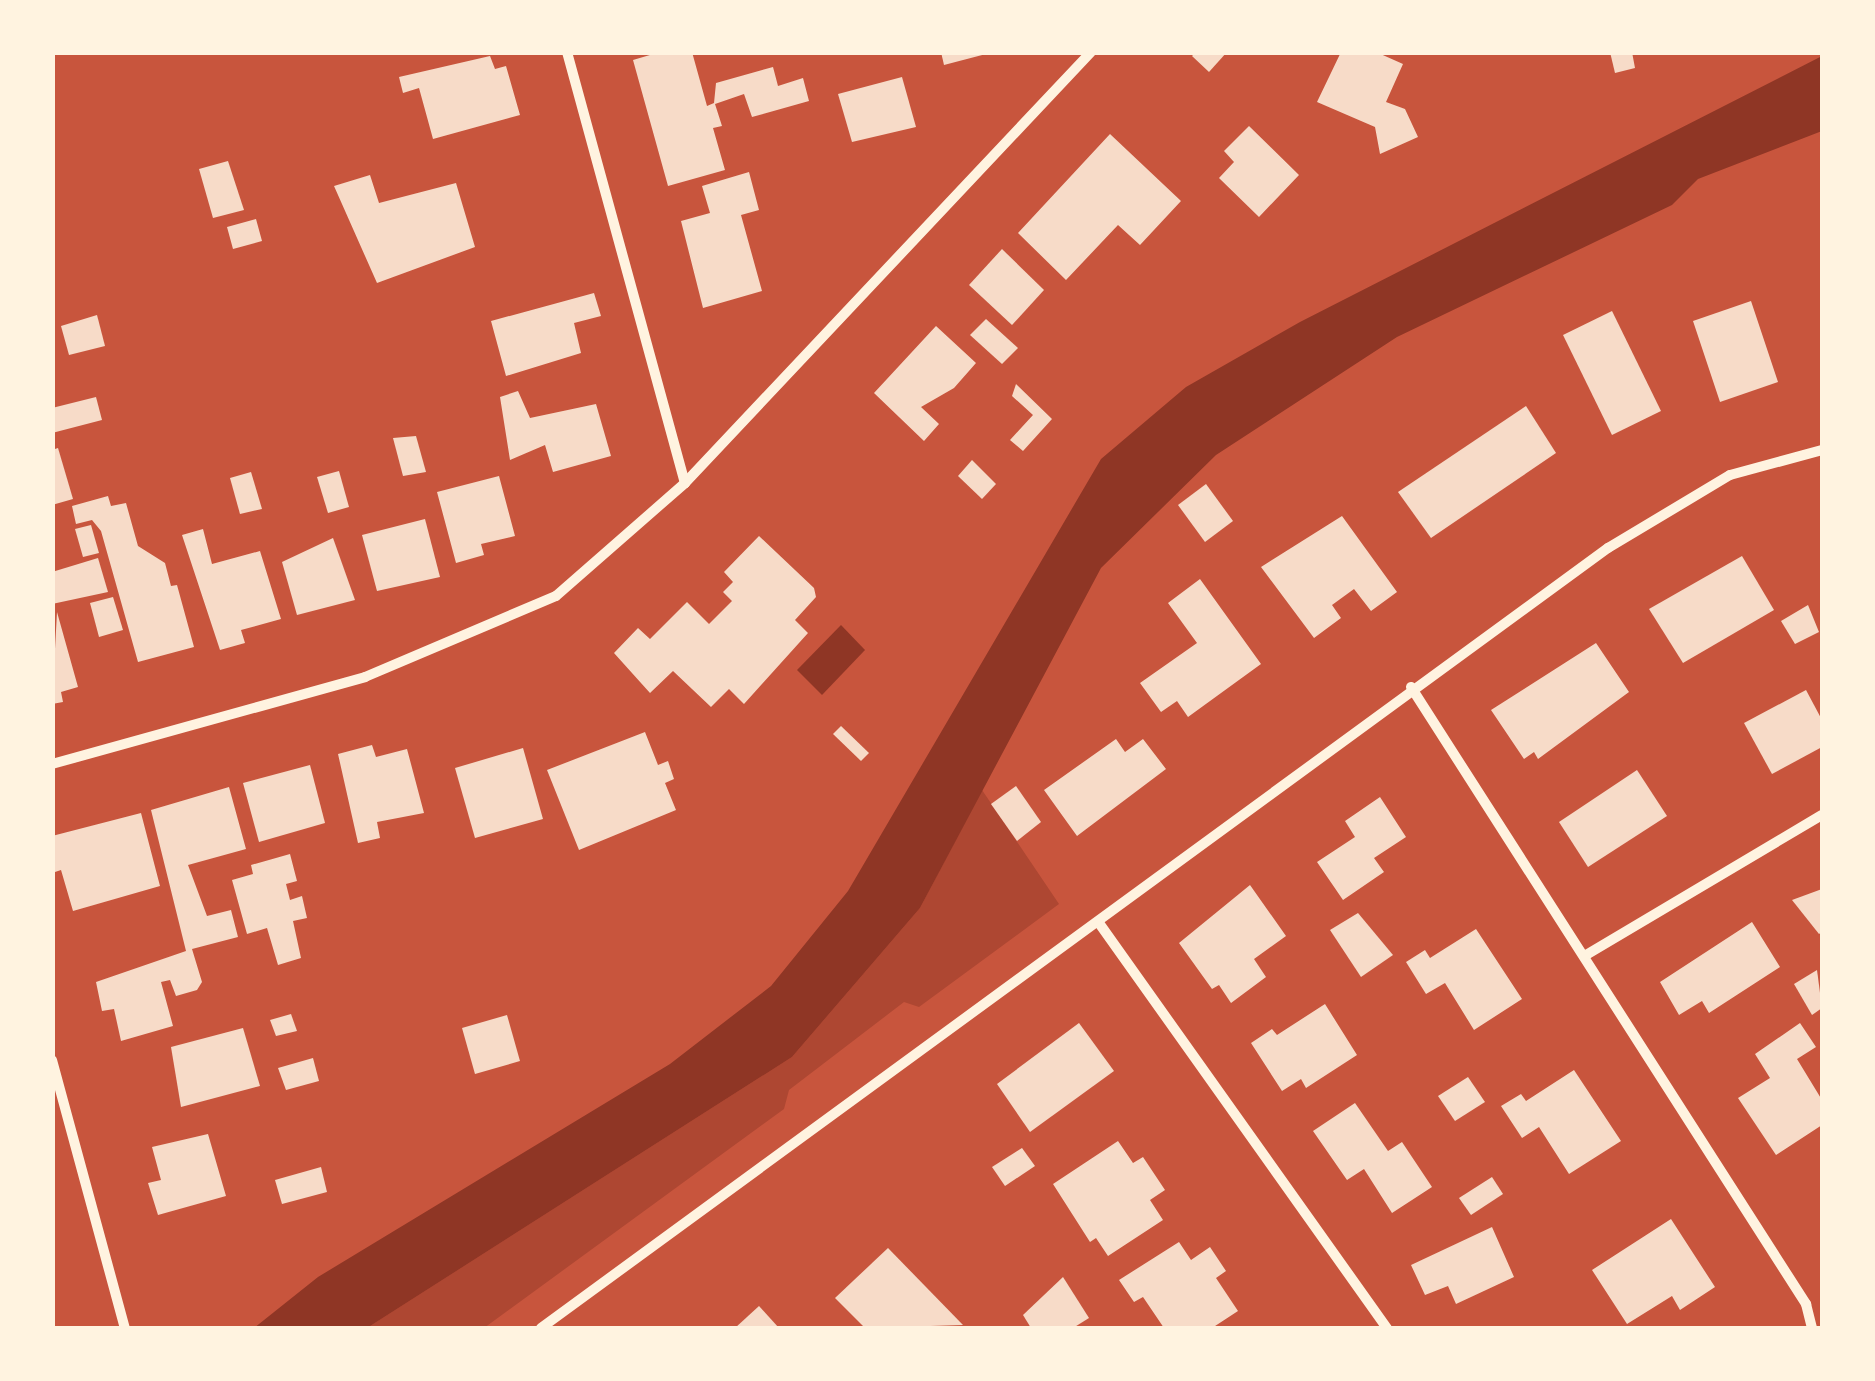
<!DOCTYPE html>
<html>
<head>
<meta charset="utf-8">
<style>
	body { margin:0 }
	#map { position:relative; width:1875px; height:1381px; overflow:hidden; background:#c8553d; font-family:"Noto Sans",sans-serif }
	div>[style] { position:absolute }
	.green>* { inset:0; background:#ae4732 }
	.water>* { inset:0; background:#8f3625 }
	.building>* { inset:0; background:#f7dbc8 }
	.minor>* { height:10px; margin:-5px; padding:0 5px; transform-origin:5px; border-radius:5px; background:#fff3e0 }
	span { translate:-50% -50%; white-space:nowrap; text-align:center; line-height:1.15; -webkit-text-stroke:8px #fff3e0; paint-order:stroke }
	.frame { position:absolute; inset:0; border:55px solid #fff3e0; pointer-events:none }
</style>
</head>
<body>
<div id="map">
	<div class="green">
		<i style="clip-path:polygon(982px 790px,1059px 904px,919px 1007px,904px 1002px,789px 1090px,784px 1109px,484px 1328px,367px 1328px,792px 1057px,920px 908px)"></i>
	</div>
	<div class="water">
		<i style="clip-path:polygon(1822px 56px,1822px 131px,1698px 179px,1672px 205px,1397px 337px,1216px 455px,1101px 568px,920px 908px,792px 1057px,367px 1328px,254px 1328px,318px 1277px,670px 1064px,771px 986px,848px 891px,1101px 459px,1186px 387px,1300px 322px)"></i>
		<i style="clip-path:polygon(841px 625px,865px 650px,822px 695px,797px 670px)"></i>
	</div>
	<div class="building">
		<i style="clip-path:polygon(660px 52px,692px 52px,707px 106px,714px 103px,716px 83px,773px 67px,778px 86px,803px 78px,809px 101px,752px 117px,744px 94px,715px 104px,722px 126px,713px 128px,725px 170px,668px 186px,633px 60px)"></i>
		<i style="clip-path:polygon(941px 52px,986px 52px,986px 54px,944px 65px)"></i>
		<i style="clip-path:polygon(1196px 52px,1227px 52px,1209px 72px,1192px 56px)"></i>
		<i style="clip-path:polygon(1341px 52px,1376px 52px,1403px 64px,1386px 102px,1405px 109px,1418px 137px,1380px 154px,1375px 127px,1317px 102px)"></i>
		<i style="clip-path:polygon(1610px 52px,1632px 52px,1635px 68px,1615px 73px)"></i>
		<i style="clip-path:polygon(490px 56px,495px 69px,506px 66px,520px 115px,433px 139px,419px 88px,403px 93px,399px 77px)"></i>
		<i style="clip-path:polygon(902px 77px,916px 127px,852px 142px,838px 94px)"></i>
		<i style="clip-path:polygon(1249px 126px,1299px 175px,1259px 217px,1219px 178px,1234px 162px,1224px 151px)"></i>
		<i style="clip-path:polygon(1110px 134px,1181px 201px,1140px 245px,1118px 225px,1066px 280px,1018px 233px)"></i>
		<i style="clip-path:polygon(228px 161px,244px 210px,213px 218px,199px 169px)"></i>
		<i style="clip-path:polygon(749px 172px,759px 210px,741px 215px,762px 291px,703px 308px,681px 221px,710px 213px,702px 186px)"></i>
		<i style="clip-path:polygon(370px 175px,379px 203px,456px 183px,475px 247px,377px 283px,334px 186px)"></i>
		<i style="clip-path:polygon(256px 219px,262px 241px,233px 249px,227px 227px)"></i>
		<i style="clip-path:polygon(1002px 249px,1044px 290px,1012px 325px,969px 285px)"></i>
		<i style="clip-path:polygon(594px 293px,601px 316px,574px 323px,581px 353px,506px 376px,491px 321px)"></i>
		<i style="clip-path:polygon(1751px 301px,1778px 382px,1720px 402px,1693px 321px)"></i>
		<i style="clip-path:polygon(1612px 311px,1661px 411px,1612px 435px,1563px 335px)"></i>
		<i style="clip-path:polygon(97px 315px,105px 346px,69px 355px,61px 326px)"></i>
		<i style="clip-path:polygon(986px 319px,1018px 348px,1002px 364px,970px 335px)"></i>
		<i style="clip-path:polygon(936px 326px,976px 363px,954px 388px,921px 407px,939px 424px,924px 441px,874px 393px)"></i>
		<i style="clip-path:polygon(1016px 384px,1052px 419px,1023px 451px,1010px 440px,1033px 415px,1012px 396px)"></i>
		<i style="clip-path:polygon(518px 391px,530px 418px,596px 404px,611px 456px,553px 472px,545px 445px,510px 460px,500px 397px)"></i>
		<i style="clip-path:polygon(96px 397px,102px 420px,52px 433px,52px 408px)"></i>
		<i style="clip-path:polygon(1526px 406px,1556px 453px,1431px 538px,1398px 492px)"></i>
		<i style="clip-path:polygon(416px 436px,426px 472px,403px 476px,393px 438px)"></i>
		<i style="clip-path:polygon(58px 448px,73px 499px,52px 505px,52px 450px)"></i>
		<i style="clip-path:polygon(972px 460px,996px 484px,982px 499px,958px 476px)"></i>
		<i style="clip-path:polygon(339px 471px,349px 507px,328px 513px,317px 477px)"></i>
		<i style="clip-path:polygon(251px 472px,262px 509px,240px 514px,230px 478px)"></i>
		<i style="clip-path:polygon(499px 476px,515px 536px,481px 544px,484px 555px,456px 563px,437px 492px)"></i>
		<i style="clip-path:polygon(1206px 484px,1233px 521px,1205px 542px,1178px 505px)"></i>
		<i style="clip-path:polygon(108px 496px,111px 506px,126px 503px,138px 546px,165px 563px,171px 586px,177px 585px,194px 647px,138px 662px,101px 531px,92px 520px,76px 524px,72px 506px)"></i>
		<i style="clip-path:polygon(1342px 516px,1397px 592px,1371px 611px,1354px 589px,1332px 605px,1341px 618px,1314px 638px,1261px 567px)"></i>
		<i style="clip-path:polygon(425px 519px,440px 577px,377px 591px,362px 535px)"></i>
		<i style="clip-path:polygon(91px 525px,99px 553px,83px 557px,75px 529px)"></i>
		<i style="clip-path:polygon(203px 529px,212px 564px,260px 551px,281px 619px,241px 630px,245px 643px,220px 650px,182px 535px)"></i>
		<i style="clip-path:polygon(759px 536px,814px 588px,816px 597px,795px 620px,808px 633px,744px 704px,729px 689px,711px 707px,673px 671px,650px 693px,614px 653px,638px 628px,650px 639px,687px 602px,709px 624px,732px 601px,723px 592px,733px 582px,724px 572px)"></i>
		<i style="clip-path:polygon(333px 538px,355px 600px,297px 615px,282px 562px)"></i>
		<i style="clip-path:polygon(1742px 556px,1774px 610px,1683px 663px,1649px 609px)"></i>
		<i style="clip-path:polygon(98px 558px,108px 592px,52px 604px,52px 572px)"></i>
		<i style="clip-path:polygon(1200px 579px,1261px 664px,1188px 717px,1177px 701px,1161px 712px,1140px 683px,1197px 643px,1168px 603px)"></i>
		<i style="clip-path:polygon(113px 597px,123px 630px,99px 637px,90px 603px)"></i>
		<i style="clip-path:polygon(1808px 605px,1819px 632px,1795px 644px,1781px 621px)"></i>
		<i style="clip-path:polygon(57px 612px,78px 687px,61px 692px,63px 702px,52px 704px)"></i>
		<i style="clip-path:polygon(1596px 643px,1629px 692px,1538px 759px,1534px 752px,1524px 759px,1491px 710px)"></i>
		<i style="clip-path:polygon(1806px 690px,1822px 720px,1822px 747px,1772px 774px,1744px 723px)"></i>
		<i style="clip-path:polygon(841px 726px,869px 753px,861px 761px,833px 734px)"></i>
		<i style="clip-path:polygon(645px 732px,658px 765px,668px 761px,674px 779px,665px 783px,676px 810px,579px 850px,547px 770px)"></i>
		<i style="clip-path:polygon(1116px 739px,1125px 752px,1143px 739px,1166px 769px,1077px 836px,1044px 790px)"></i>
		<i style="clip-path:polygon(372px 745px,376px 757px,407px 749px,424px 813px,377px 822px,380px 838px,358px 843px,338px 754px)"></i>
		<i style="clip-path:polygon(523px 748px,543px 819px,475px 838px,455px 768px)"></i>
		<i style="clip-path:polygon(310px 765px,325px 823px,259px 842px,243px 783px)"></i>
		<i style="clip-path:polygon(1637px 770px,1667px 816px,1588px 867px,1559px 822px)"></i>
		<i style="clip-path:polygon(1016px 786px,1041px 822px,1017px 841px,991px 804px)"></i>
		<i style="clip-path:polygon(229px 787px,246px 849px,188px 865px,207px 916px,231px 910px,238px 937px,192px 949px,202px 982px,197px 990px,176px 996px,170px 980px,161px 982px,173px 1026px,121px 1041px,114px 1009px,102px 1011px,96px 982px,186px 951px,151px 810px)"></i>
		<i style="clip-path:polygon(1380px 797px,1406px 837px,1374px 858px,1384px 872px,1343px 900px,1317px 862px,1355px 837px,1345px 821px)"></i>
		<i style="clip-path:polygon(141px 813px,160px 886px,73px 911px,61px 870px,55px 872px,52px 836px)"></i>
		<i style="clip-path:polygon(290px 854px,297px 881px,286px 884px,290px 900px,302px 896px,307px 918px,293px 921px,301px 958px,278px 965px,267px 928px,247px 934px,232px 880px,253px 874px,251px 865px)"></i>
		<i style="clip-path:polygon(1250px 885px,1286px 936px,1254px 959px,1266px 977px,1231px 1003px,1219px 985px,1212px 989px,1179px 943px)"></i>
		<i style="clip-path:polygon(1822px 889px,1822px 932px,1819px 934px,1792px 900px)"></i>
		<i style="clip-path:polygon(1358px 913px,1393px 955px,1361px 977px,1330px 930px)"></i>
		<i style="clip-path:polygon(1752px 922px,1780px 967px,1709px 1013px,1702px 1001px,1679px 1015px,1660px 982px)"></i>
		<i style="clip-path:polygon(1476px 929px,1522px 999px,1474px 1030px,1445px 983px,1426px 994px,1406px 962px,1425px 950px,1430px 958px)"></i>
		<i style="clip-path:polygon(1817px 970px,1822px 1008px,1812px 1015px,1794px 984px)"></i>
		<i style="clip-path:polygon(1325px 1004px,1357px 1055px,1306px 1088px,1301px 1079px,1282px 1091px,1251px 1043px,1272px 1029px,1277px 1035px)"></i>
		<i style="clip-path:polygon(291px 1014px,297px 1031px,276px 1036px,270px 1020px)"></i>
		<i style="clip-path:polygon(507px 1015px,520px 1061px,475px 1074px,462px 1028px)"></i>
		<i style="clip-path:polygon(1079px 1023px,1114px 1071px,1030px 1132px,997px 1084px)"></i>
		<i style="clip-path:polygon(1800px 1023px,1816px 1047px,1797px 1059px,1822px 1100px,1822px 1125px,1776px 1155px,1738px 1098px,1770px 1078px,1755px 1054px)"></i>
		<i style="clip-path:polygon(243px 1028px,260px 1086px,181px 1107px,171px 1047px)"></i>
		<i style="clip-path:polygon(313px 1058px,319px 1081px,286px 1090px,278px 1068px)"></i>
		<i style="clip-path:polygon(1574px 1070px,1621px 1141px,1569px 1174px,1539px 1127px,1522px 1138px,1501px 1106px,1521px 1094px,1526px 1101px)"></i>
		<i style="clip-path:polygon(1468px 1077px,1485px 1102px,1455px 1121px,1438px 1096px)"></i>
		<i style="clip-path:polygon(1355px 1103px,1388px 1151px,1402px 1142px,1432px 1187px,1392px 1213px,1364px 1169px,1347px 1180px,1313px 1131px)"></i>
		<i style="clip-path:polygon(208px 1134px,226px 1196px,158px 1215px,148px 1183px,161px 1180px,152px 1147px)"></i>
		<i style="clip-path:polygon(1118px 1141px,1133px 1163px,1143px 1157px,1165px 1190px,1150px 1200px,1163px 1220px,1108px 1256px,1096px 1238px,1090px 1242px,1053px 1184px)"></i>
		<i style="clip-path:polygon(1022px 1148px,1035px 1166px,1005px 1186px,992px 1167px)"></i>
		<i style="clip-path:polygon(321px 1167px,327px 1192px,282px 1204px,275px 1180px)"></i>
		<i style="clip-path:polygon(1492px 1177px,1503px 1194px,1471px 1215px,1459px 1198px)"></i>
		<i style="clip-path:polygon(1671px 1219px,1715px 1287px,1680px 1310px,1672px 1296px,1627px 1324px,1592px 1270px)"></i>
		<i style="clip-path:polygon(1492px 1227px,1514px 1277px,1456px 1304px,1448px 1286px,1425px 1295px,1411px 1265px)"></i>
		<i style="clip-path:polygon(1179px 1242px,1191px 1260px,1210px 1247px,1226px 1271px,1216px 1278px,1238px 1311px,1212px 1328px,1164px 1328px,1143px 1297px,1134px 1302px,1119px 1280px)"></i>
		<i style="clip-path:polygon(888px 1248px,963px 1325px,865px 1328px,835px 1298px)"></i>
		<i style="clip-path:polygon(1063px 1277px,1089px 1318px,1073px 1328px,1031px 1328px,1023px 1315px)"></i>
		<i style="clip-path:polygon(759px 1306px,779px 1328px,735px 1328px)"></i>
	</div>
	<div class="minor">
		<i style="left:567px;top:52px;width:447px;rotate:74.7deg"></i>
		<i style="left:1411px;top:687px;width:733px;rotate:57.37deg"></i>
		<i style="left:1806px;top:1304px;width:25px;rotate:76deg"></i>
		<i style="left:52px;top:764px;width:325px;rotate:-15.5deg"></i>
		<i style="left:365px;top:677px;width:207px;rotate:-23deg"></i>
		<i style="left:556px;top:596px;width:171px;rotate:-41.2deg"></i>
		<i style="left:685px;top:483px;width:592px;rotate:-46.71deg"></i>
		<i style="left:1099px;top:923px;width:497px;rotate:54.6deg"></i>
		<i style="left:1586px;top:955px;width:274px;rotate:-30.7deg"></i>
		<i style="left:52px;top:1060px;width:278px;rotate:74.8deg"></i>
		<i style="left:541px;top:1328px;width:1322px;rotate:-36.17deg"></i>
		<i style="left:1608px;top:548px;width:142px;rotate:-30.9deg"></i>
		<i style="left:1730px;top:475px;width:95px;rotate:-15.2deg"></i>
	</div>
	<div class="frame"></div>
</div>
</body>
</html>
